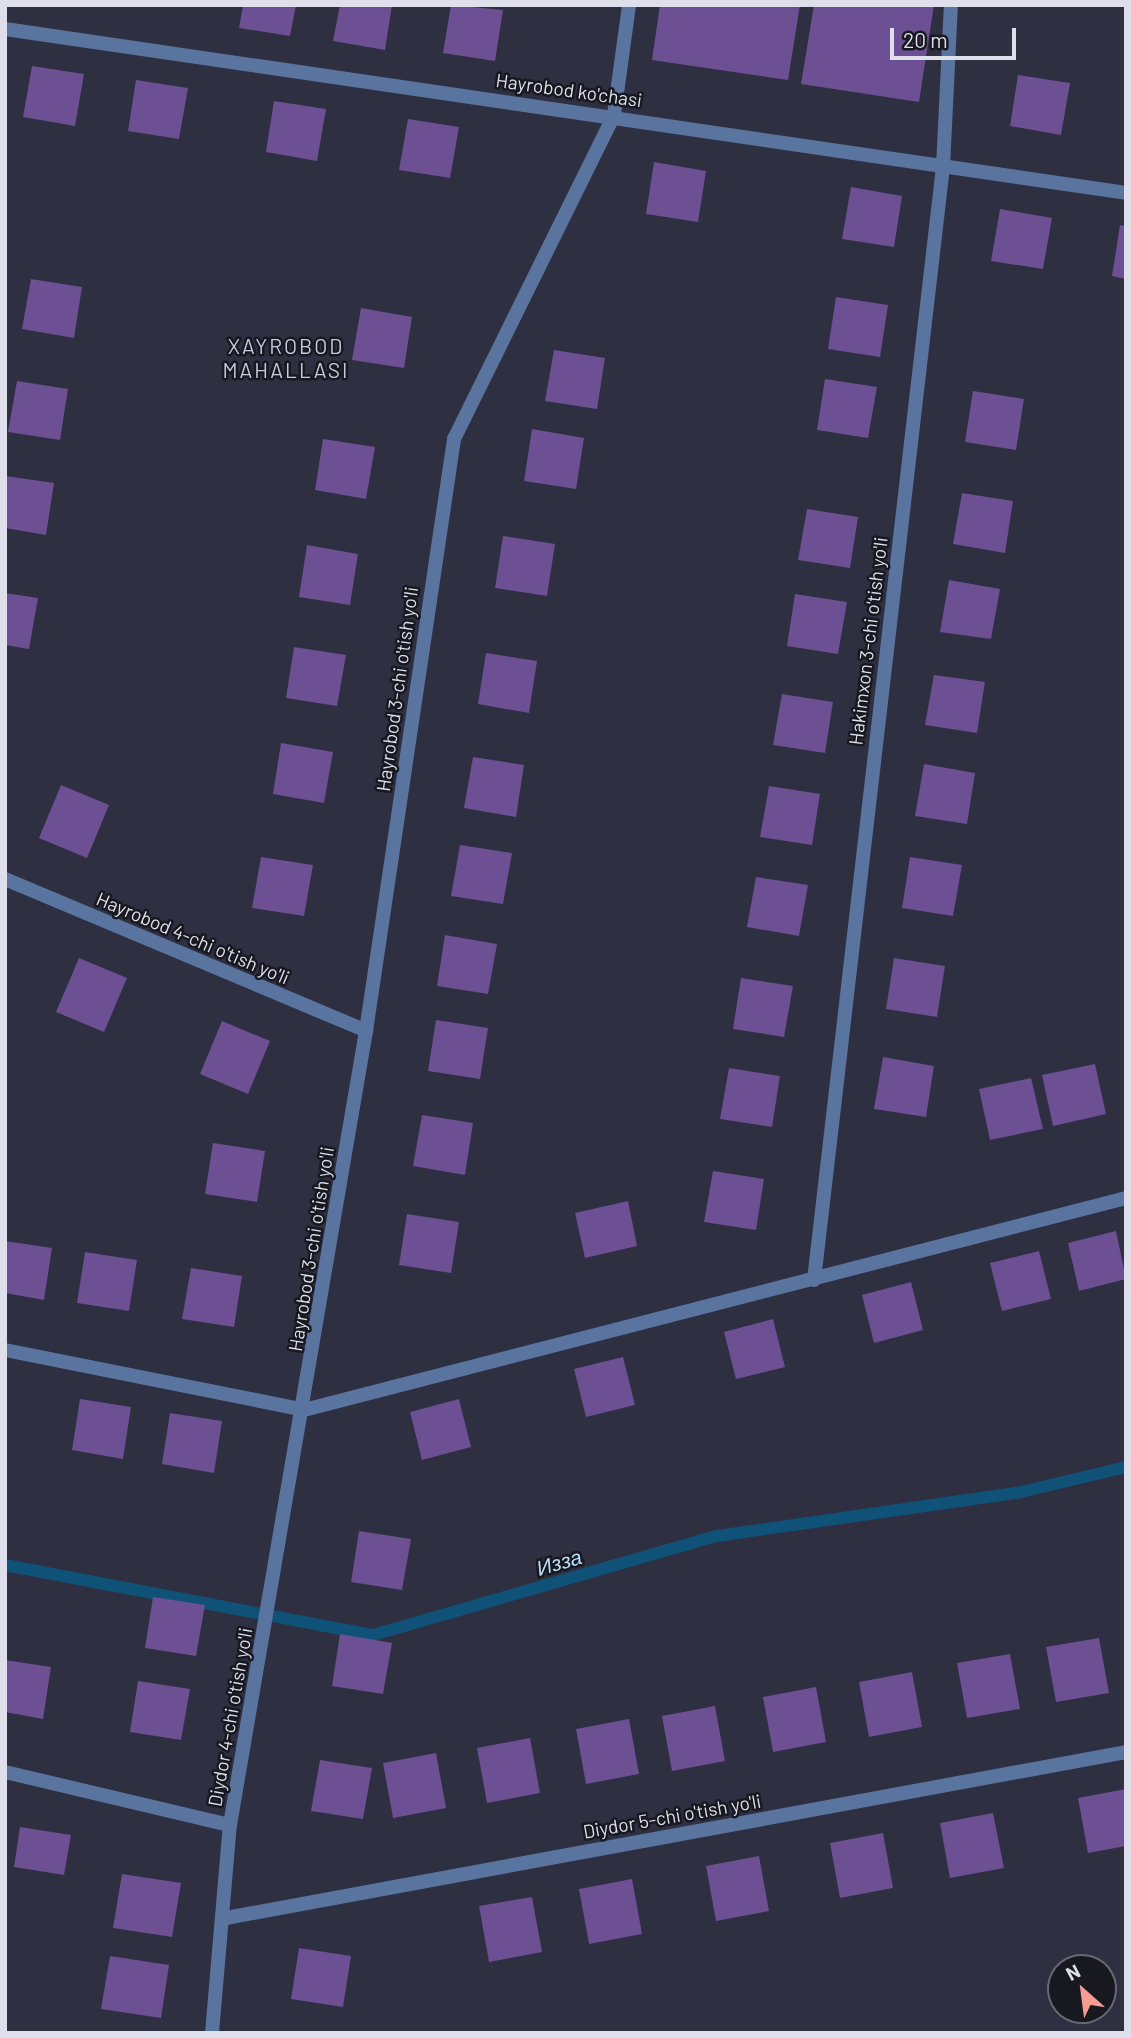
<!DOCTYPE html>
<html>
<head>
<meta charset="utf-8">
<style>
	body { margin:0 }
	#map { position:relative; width:1131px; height:2038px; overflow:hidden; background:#2e2f41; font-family:Barlow,sans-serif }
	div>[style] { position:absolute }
	.stream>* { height:12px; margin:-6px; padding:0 6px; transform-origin:6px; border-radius:6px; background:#105277 }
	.building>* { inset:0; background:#6d4f93 }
	.minor>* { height:14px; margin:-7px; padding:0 7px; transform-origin:7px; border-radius:7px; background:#5a74a0 }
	span { translate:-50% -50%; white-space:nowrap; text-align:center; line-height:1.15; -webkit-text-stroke:5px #181820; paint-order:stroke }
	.street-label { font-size:19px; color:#dedfeb }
	.neighbourhood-label { font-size:21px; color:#c5c8df; letter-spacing:2px }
	.water-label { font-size:21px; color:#b8defa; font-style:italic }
	.frame { position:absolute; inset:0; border:7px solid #dedfeb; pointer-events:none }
	.north { position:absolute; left:1047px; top:1954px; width:70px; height:70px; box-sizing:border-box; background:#181820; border:2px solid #676871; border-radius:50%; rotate:332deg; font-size:19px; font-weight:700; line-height:28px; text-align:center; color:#dedfeb }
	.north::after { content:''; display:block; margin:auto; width:24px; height:32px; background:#f59c93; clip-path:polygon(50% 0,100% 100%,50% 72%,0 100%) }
	.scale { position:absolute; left:890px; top:28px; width:126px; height:32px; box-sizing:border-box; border:4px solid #dedfeb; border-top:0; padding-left:9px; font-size:21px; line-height:24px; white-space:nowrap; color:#dedfeb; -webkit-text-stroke:5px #181820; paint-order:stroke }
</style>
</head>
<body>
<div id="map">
	<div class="stream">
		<i style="left:5px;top:1565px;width:375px;rotate:10.8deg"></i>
		<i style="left:373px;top:1635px;width:358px;rotate:-16.1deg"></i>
		<i style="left:717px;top:1536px;width:307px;rotate:-8.2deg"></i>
		<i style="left:1021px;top:1492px;width:108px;rotate:-13.4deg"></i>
	</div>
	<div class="building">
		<i style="clip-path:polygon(243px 5px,296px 5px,290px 36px,239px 28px)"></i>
		<i style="clip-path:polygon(340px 5px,392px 5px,385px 50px,333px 41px)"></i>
		<i style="clip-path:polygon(451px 5px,503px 10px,495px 61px,443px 53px)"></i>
		<i style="clip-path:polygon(660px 5px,800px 5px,788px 80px,652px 60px)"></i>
		<i style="clip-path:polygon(814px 5px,934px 5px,919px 102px,801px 84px)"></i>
		<i style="clip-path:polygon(32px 66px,84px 74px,75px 126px,23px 117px)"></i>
		<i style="clip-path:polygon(1018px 75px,1070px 83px,1061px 135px,1010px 126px)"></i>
		<i style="clip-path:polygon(136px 80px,188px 88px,179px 139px,128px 131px)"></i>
		<i style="clip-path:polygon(274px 101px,326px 109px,317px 161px,266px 152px)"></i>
		<i style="clip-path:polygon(408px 119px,459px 127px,450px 178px,399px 170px)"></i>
		<i style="clip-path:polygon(654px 162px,706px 171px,698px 222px,646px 214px)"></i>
		<i style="clip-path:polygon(851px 187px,902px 196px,894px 247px,842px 239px)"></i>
		<i style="clip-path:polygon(1000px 209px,1052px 218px,1043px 269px,991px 261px)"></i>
		<i style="clip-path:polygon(1120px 225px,1126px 226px,1126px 279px,1112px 276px)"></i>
		<i style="clip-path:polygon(31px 279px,82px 287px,74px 338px,22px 329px)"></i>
		<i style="clip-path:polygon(836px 297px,888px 305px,880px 357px,828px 349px)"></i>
		<i style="clip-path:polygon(361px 308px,412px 317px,404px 368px,352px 360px)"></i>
		<i style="clip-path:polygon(554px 350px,605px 358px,597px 409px,545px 401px)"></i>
		<i style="clip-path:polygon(825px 379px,877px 387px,868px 438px,817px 430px)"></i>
		<i style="clip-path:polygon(17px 381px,68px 389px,60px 440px,8px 432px)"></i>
		<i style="clip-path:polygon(973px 391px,1024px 399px,1016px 450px,965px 442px)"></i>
		<i style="clip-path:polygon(532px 429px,584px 438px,576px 489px,524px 481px)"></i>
		<i style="clip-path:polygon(323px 439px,375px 447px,366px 499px,315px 490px)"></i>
		<i style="clip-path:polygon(5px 476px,54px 483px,46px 535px,5px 528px)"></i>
		<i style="clip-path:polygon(962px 493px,1013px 501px,1005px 553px,953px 544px)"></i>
		<i style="clip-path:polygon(807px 509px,858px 517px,850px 568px,798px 560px)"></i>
		<i style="clip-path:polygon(503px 536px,555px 544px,547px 596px,495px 588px)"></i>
		<i style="clip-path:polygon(307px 545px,358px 554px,350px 605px,299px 597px)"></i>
		<i style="clip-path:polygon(949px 580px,1000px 589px,991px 639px,940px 632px)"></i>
		<i style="clip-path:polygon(5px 593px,38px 598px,29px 649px,5px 645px)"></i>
		<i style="clip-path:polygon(795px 594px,847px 602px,838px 654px,787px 646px)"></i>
		<i style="clip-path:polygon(294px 647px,346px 655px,337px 706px,286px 698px)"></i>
		<i style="clip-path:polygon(486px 653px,537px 661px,529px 713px,478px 704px)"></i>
		<i style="clip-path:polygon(934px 675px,985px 682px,977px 733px,925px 725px)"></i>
		<i style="clip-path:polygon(782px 694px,833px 702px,825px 753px,773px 745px)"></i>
		<i style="clip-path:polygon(281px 743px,333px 752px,324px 803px,273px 794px)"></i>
		<i style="clip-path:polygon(473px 757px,524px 765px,516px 817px,464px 808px)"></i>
		<i style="clip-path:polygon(924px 764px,975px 773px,967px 824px,915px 816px)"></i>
		<i style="clip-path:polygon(61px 785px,109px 805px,87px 858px,39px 838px)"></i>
		<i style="clip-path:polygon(769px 786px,820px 794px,812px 845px,760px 837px)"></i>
		<i style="clip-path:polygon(460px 845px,512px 853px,503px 904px,451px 896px)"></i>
		<i style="clip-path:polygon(261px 857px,313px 865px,304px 916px,252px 908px)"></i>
		<i style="clip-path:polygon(910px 857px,962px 865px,953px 916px,902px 908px)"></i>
		<i style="clip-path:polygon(756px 877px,808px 885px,799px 936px,747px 927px)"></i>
		<i style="clip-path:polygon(445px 935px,497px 944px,488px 994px,437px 986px)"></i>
		<i style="clip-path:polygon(79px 958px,127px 978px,104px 1032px,56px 1012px)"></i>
		<i style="clip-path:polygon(894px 958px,945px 966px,937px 1017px,886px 1009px)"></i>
		<i style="clip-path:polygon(741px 978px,793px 986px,784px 1037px,733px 1029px)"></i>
		<i style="clip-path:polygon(436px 1020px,488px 1028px,480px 1079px,428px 1071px)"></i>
		<i style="clip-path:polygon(222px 1021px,270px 1041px,248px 1094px,200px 1074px)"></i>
		<i style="clip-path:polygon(883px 1057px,934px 1066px,926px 1117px,874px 1109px)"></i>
		<i style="clip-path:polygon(1095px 1064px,1106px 1114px,1053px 1126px,1042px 1075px)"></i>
		<i style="clip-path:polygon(729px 1068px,780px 1076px,772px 1127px,720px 1119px)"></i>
		<i style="clip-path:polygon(1031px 1078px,1043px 1129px,990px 1140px,979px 1089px)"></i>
		<i style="clip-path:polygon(422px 1115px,473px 1123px,465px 1175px,413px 1166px)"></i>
		<i style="clip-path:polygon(213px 1143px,265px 1151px,257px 1202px,205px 1194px)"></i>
		<i style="clip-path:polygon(713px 1171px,764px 1179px,756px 1230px,704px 1222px)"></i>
		<i style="clip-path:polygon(628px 1201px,637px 1246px,585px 1258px,575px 1213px)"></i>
		<i style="clip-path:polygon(407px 1214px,459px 1222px,451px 1273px,399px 1265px)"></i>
		<i style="clip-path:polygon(1116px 1231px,1126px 1279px,1079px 1291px,1068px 1243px)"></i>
		<i style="clip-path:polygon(5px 1241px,52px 1248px,44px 1300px,5px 1293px)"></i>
		<i style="clip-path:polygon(1039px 1251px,1051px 1299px,1002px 1311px,990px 1263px)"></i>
		<i style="clip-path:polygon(85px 1252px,137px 1260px,129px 1311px,77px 1303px)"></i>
		<i style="clip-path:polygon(191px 1268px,242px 1276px,234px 1327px,182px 1319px)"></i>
		<i style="clip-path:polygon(911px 1282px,923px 1330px,874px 1343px,862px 1295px)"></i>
		<i style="clip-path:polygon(773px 1319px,785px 1367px,736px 1379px,724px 1332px)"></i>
		<i style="clip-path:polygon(623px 1357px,635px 1405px,586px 1417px,574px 1369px)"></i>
		<i style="clip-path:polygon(80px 1399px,131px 1407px,123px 1459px,72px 1450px)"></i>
		<i style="clip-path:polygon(459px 1399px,471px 1447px,422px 1460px,410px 1412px)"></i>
		<i style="clip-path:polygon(170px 1413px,222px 1421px,214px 1473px,162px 1464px)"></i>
		<i style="clip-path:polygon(359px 1531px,411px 1539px,402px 1590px,351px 1582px)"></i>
		<i style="clip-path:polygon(153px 1597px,205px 1605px,196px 1656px,145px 1648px)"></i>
		<i style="clip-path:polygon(340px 1634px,392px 1643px,383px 1694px,332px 1686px)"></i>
		<i style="clip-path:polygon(1099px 1638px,1109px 1693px,1056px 1702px,1046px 1647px)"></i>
		<i style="clip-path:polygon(1010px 1654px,1020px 1709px,967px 1718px,957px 1663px)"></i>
		<i style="clip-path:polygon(5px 1660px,51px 1667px,43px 1719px,5px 1712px)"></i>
		<i style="clip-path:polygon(912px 1672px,922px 1727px,869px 1737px,859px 1682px)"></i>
		<i style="clip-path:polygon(138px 1681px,190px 1689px,181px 1740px,130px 1732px)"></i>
		<i style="clip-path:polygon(816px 1687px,826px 1742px,773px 1752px,763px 1697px)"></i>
		<i style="clip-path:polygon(715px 1706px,725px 1761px,672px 1771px,662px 1716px)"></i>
		<i style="clip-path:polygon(629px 1719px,639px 1774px,586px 1784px,576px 1729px)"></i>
		<i style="clip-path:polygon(530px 1738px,540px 1793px,487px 1803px,477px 1748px)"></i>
		<i style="clip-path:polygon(436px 1753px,446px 1808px,393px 1818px,383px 1763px)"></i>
		<i style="clip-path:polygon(320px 1760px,372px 1768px,363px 1819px,311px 1811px)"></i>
		<i style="clip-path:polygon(1126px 1789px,1126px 1846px,1088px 1853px,1078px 1798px)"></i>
		<i style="clip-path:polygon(993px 1813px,1004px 1868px,950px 1878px,940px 1823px)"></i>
		<i style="clip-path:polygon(20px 1827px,71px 1835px,64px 1875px,14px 1867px)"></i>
		<i style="clip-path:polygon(883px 1833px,893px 1888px,840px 1898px,830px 1843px)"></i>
		<i style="clip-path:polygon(759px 1856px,769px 1911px,716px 1921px,706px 1866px)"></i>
		<i style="clip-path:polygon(122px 1874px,181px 1883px,172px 1937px,113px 1928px)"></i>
		<i style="clip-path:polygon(632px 1879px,642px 1934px,589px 1944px,579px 1889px)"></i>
		<i style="clip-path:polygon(532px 1897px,542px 1952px,489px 1962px,479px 1906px)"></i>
		<i style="clip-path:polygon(299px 1948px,351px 1956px,343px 2007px,291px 1999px)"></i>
		<i style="clip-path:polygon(110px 1956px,169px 1965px,161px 2018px,101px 2009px)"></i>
	</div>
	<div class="minor">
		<i style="left:5px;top:29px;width:1133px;rotate:8.32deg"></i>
		<i style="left:5px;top:879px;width:392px;rotate:22.8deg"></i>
		<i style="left:814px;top:1280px;width:1120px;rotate:-83.39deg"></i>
		<i style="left:943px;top:167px;width:162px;rotate:-87.2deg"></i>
		<i style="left:5px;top:1350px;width:305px;rotate:11.3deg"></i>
		<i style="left:304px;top:1410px;width:849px;rotate:-14.46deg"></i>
		<i style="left:5px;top:1772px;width:231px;rotate:13.3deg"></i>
		<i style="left:226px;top:1918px;width:915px;rotate:-10.45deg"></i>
		<i style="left:212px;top:2033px;width:209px;rotate:-85.1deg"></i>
		<i style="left:230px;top:1825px;width:806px;rotate:-80.28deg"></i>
		<i style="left:366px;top:1031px;width:599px;rotate:-81.54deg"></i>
		<i style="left:454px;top:439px;width:361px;rotate:-63.7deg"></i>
		<i style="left:614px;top:115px;width:111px;rotate:-82.2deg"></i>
	</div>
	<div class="street-label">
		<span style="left:569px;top:90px;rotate:8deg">Hayrobod ko'chasi</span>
		<span style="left:868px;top:641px;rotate:-83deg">Hakimxon 3-chi o'tish yo'li</span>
		<span style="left:397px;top:689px;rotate:-82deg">Hayrobod 3-chi o'tish yo'li</span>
		<span style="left:193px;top:938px;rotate:23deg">Hayrobod 4-chi o'tish yo'li</span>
		<span style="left:311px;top:1249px;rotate:-81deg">Hayrobod 3-chi o'tish yo'li</span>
		<span style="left:230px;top:1717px;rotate:-80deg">Diydor 4-chi o'tish yo'li</span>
		<span style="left:672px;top:1816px;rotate:-10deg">Diydor 5-chi o'tish yo'li</span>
	</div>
	<div class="neighbourhood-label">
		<span style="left:286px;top:358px">XAYROBOD<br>MAHALLASI</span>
	</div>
	<div class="water-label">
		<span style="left:559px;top:1562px;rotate:-16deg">Изза</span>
	</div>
	<div class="frame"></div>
	<div class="north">N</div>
	<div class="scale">20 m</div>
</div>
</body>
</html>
